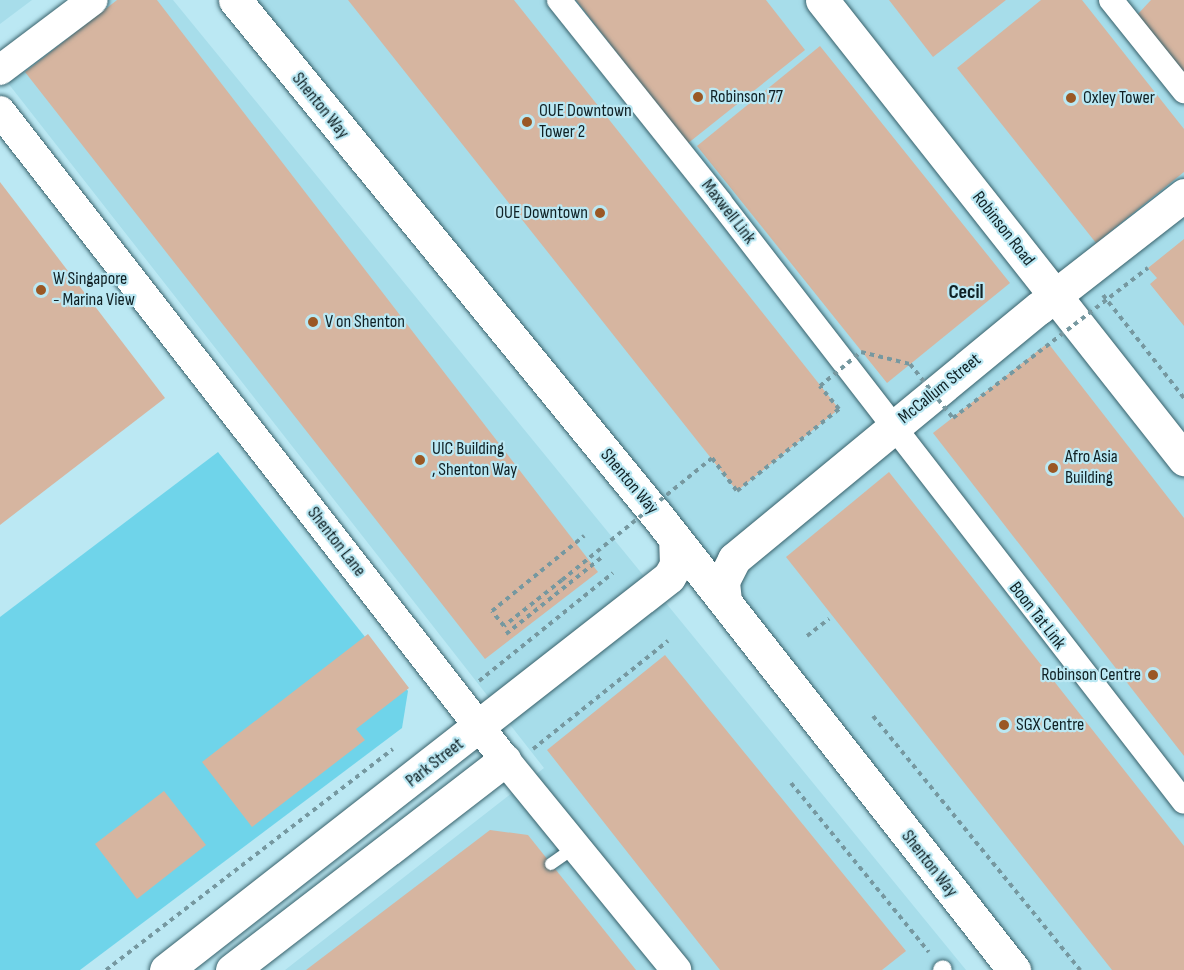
<!DOCTYPE html>
<html>
<head>
<meta charset="utf-8">
<style>
	body { margin:0 }
	#map { position:relative; width:1184px; height:970px; overflow:hidden; background:#bbe8f3; font-family:"Sofia Sans Condensed",sans-serif }
	div>[style] { position:absolute }
	.built>* { inset:0; background:#a7ddea }
	.green>* { inset:0; background:#6fd4ea }
	.building>* { inset:0; background:#d6b5a0 }
	.path>* { height:4px; margin-top:-2px; transform-origin:0; background:repeating-linear-gradient(90deg,#7698a0 0 4.5px,transparent 0 9px) }
	.roads { filter:drop-shadow(0 0 2px #38616b) drop-shadow(0 0 2px #38616b) }
	.service>* { height:12px; margin:-6px; padding:0 6px; transform-origin:6px; border-radius:6px; background:#fff }
	.pedestrian>* { height:18px; margin:-9px; padding:0 9px; transform-origin:9px; border-radius:9px; background:#fff }
	.minor>* { height:24px; margin:-12px; padding:0 12px; transform-origin:12px; border-radius:12px; background:#fff }
	.tertiary>* { height:30px; margin:-15px; padding:0 15px; transform-origin:15px; border-radius:15px; background:#fff }
	.secondary>* { height:33px; margin:-16.5px; padding:0 16.5px; transform-origin:16.5px; border-radius:16.5px; background:#fff }
	.trunk>* { height:33px; margin:-16.5px; padding:0 16.5px; transform-origin:16.5px; border-radius:16.5px; background:#fff }
	.path-bridge>* { height:4px; margin-top:-2px; transform-origin:0; background:repeating-linear-gradient(90deg,#7698a0 0 4.5px,transparent 0 9px) }
	.dots>* { width:16px; height:16px; translate:-50% -50%; box-sizing:border-box; border:3px solid #bbe8f3; border-radius:50% }
	span { translate:-50% -50%; white-space:nowrap; text-align:center; line-height:1.15; -webkit-text-stroke:4.5px #bbe8f3; paint-order:stroke }
	.poi-label { font-size:18px; color:#0f2024 }
	.left { translate:0 -50%; text-align:left }
	.right { translate:-100% -50%; text-align:right }
	.street-label { font-size:18px; color:#0f2024 }
	.neighbourhood-label { font-size:20px; color:#0f2024; font-weight:700 }
</style>
</head>
<body>
<div id="map">
	<div class="built">
		<i style="clip-path:polygon(0 0,32px 0,0 24px)"></i>
		<i style="clip-path:polygon(108px 0,173px 0,966px 970px,285px 970px,544px 768px,4px 78px)"></i>
		<i style="clip-path:polygon(235px 0,1184px 0,1184px 970px,1014px 970px)"></i>
	</div>
	<div class="green">
		<i style="clip-path:polygon(218px 452px,408px 691px,402px 728px,80px 970px,0 970px,0 617px)"></i>
	</div>
	<div class="building">
		<i style="clip-path:polygon(117px 0,157px 0,598px 572px,485px 659px,25px 72px)"></i>
		<i style="clip-path:polygon(348px 0,514px 0,839px 409px,737px 491px)"></i>
		<i style="clip-path:polygon(576px 0,766px 0,805px 50px,687px 144px)"></i>
		<i style="clip-path:polygon(889px 0,1006px 0,933px 57px)"></i>
		<i style="clip-path:polygon(1041px 0,1082px 0,1184px 129px,1184px 172px,1096px 243px,957px 68px)"></i>
		<i style="clip-path:polygon(1151px 0,1184px 0,1184px 75px,1137px 15px)"></i>
		<i style="clip-path:polygon(820px 46px,1010px 283px,887px 383px,697px 146px)"></i>
		<i style="clip-path:polygon(0 182px,165px 398px,0 525px)"></i>
		<i style="clip-path:polygon(1184px 239px,1184px 326px,1150px 284px,1157px 278px,1148px 268px)"></i>
		<i style="clip-path:polygon(1048px 343px,1184px 518px,1184px 756px,933px 433px)"></i>
		<i style="clip-path:polygon(889px 472px,1184px 846px,1184px 970px,1112px 970px,786px 557px)"></i>
		<i style="clip-path:polygon(368px 634px,409px 688px,356px 729px,365px 740px,252px 827px,202px 762px)"></i>
		<i style="clip-path:polygon(665px 655px,906px 951px,882px 970px,720px 970px,547px 750px)"></i>
		<i style="clip-path:polygon(164px 791px,206px 845px,137px 899px,95px 844px)"></i>
		<i style="clip-path:polygon(490px 830px,528px 835px,636px 970px,306px 970px)"></i>
	</div>
	<div class="path">
		<i style="left:1103px;top:295px;width:131px;rotate:51.8deg"></i>
		<i style="left:562px;top:580px;width:74px;rotate:141.6deg"></i>
		<i style="left:504px;top:626px;width:19px;rotate:-129deg"></i>
		<i style="left:492px;top:611px;width:119px;rotate:-39.2deg"></i>
		<i style="left:506px;top:634px;width:122px;rotate:-38.7deg"></i>
		<i style="left:807px;top:636px;width:28px;rotate:-38deg"></i>
		<i style="left:479px;top:681px;width:172px;rotate:-38.9deg"></i>
		<i style="left:873px;top:716px;width:328px;rotate:50.8deg"></i>
		<i style="left:533px;top:749px;width:173px;rotate:-38.7deg"></i>
		<i style="left:791px;top:783px;width:218px;rotate:50.8deg"></i>
		<i style="left:106px;top:970px;width:362px;rotate:-37.6deg"></i>
	</div>
	<div class="roads">
		<div class="service">
			<i style="left:551px;top:864px;width:29px;rotate:-35deg"></i>
		</div>
		<div class="pedestrian">
			<i style="left:942px;top:970px;width:1px;rotate:-45deg"></i>
		</div>
		<div class="minor">
			<i style="left:559px;top:0;width:258px;rotate:51.4deg"></i>
			<i style="left:720px;top:202px;width:758px;rotate:52.28deg"></i>
			<i style="left:1111px;top:0;width:117px;rotate:51.3deg"></i>
		</div>
		<div class="tertiary">
			<i style="left:0;top:70px;width:116px;rotate:-37deg"></i>
			<i style="left:0;top:111px;width:822px;rotate:52.11deg"></i>
			<i style="left:505px;top:760px;width:271px;rotate:50.8deg"></i>
		</div>
		<div class="secondary">
			<i style="left:725px;top:601px;width:20px;rotate:-96deg"></i>
			<i style="left:723px;top:581px;width:25px;rotate:-63deg"></i>
			<i style="left:734px;top:559px;width:395px;rotate:-39.5deg"></i>
			<i style="left:1039px;top:308px;width:184px;rotate:-37.9deg"></i>
			<i style="left:166px;top:970px;width:638px;rotate:-38deg"></i>
			<i style="left:669px;top:577px;width:14px;rotate:-60deg"></i>
			<i style="left:676px;top:565px;width:26px;rotate:-92deg"></i>
			<i style="left:232px;top:970px;width:344px;rotate:-37.6deg"></i>
		</div>
		<div class="trunk">
			<i style="left:235px;top:0;width:669px;rotate:50.7deg"></i>
			<i style="left:659px;top:518px;width:575px;rotate:51.85deg"></i>
			<i style="left:822px;top:0;width:585px;rotate:51.74deg"></i>
		</div>
	</div>
	<div class="path-bridge">
		<i style="left:562px;top:580px;width:193px;rotate:-39.1deg"></i>
		<i style="left:712px;top:458px;width:41px;rotate:52.9deg"></i>
		<i style="left:737px;top:491px;width:131px;rotate:-38.8deg"></i>
		<i style="left:839px;top:409px;width:30px;rotate:-130deg"></i>
		<i style="left:820px;top:386px;width:53px;rotate:-39.7deg"></i>
		<i style="left:861px;top:352px;width:50px;rotate:13.8deg"></i>
		<i style="left:910px;top:364px;width:69px;rotate:51.5deg"></i>
		<i style="left:953px;top:418px;width:246px;rotate:-37.6deg"></i>
	</div>
	<div class="dots">
		<i style="left:698px;top:97px;background:#9a5825"></i>
		<i style="left:1071px;top:98px;background:#9a5825"></i>
		<i style="left:527px;top:122px;background:#9a5825"></i>
		<i style="left:600px;top:213px;background:#9a5825"></i>
		<i style="left:41px;top:290px;background:#9a5825"></i>
		<i style="left:313px;top:322px;background:#9a5825"></i>
		<i style="left:420px;top:460px;background:#9a5825"></i>
		<i style="left:1053px;top:468px;background:#9a5825"></i>
		<i style="left:1153px;top:675px;background:#9a5825"></i>
		<i style="left:1004px;top:725px;background:#9a5825"></i>
	</div>
	<div class="poi-label">
		<span class="left" style="left:710px;top:97px">Robinson 77</span>
		<span class="left" style="left:1083px;top:98px">Oxley Tower</span>
		<span class="left" style="left:539px;top:122px">OUE Downtown<br>Tower 2</span>
		<span class="right" style="left:588px;top:213px">OUE Downtown</span>
		<span class="left" style="left:53px;top:290px">W Singapore<br>- Marina View</span>
		<span class="left" style="left:325px;top:322px">V on Shenton</span>
		<span class="left" style="left:432px;top:460px">UIC Building<br>, Shenton Way</span>
		<span class="left" style="left:1065px;top:468px">Afro Asia<br>Building</span>
		<span class="right" style="left:1141px;top:675px">Robinson Centre</span>
		<span class="left" style="left:1016px;top:725px">SGX Centre</span>
	</div>
	<div class="street-label">
		<span style="left:320px;top:106px;rotate:51deg">Shenton Way</span>
		<span style="left:728px;top:212px;rotate:52deg">Maxwell Link</span>
		<span style="left:1003px;top:229px;rotate:52deg">Robinson Road</span>
		<span style="left:940px;top:389px;rotate:-39deg">McCallum Street</span>
		<span style="left:629px;top:482px;rotate:50deg">Shenton Way</span>
		<span style="left:336px;top:542px;rotate:52deg">Shenton Lane</span>
		<span style="left:1037px;top:616px;rotate:52deg">Boon Tat Link</span>
		<span style="left:435px;top:763px;rotate:-38deg">Park Street</span>
		<span style="left:929px;top:864px;rotate:52deg">Shenton Way</span>
	</div>
	<div class="neighbourhood-label">
		<span style="left:966px;top:292px">Cecil</span>
	</div>
</div>
</body>
</html>
